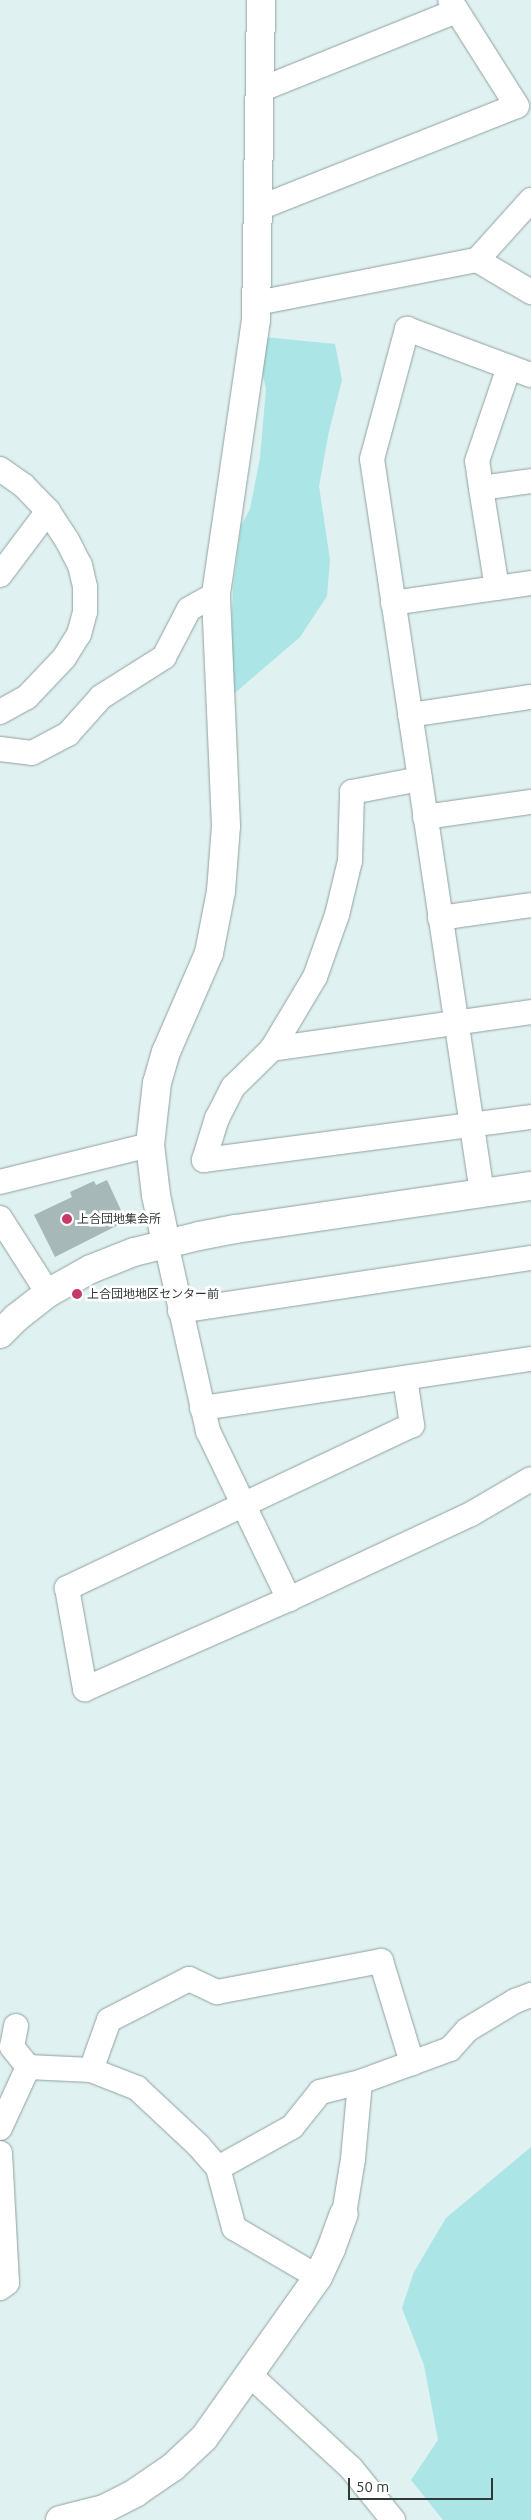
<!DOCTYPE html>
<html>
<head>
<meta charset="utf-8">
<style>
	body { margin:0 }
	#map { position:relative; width:531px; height:2520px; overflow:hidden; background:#dff1f0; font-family:Ubuntu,"Noto Sans JP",sans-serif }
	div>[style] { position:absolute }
	.green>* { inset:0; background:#abe5e5 }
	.building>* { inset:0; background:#a7b8b8 }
	.roads { filter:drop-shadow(0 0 1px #90a0a0) drop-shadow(0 0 1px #90a0a0) }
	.street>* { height:24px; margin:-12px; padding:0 12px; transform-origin:12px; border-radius:12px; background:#fff }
	.secondary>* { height:28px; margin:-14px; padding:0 14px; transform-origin:14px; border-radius:14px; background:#fff }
	.dots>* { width:14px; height:14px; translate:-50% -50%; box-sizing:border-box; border:2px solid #fff; border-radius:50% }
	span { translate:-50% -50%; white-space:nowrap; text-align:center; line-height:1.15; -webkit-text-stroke:5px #fff; paint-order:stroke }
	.poi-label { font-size:12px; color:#313838 }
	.left { translate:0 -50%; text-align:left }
	.scale { position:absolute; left:348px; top:2478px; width:145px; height:22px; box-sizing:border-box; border:2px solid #313838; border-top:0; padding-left:6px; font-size:15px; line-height:18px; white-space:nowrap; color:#313838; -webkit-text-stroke:4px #fff; paint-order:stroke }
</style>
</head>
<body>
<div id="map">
	<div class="green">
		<i style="clip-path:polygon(254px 336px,335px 344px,342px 380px,329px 431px,319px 486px,330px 560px,327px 596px,300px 637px,221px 705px,231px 639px,233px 588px,241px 526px,250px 509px,260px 458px,266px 389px)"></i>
		<i style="clip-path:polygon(531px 2147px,531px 2520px,443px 2520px,411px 2480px,438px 2440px,424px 2365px,402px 2308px,414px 2272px,446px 2218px)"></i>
	</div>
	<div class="building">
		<i style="clip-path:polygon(107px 1180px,126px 1221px,55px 1257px,34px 1215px,72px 1197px,70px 1192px,94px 1181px,96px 1185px)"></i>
	</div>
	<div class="roads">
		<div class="street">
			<i style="left:260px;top:90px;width:212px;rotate:-21.9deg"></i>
			<i style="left:531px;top:200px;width:81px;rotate:132deg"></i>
			<i style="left:477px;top:260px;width:63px;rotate:30.7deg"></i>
			<i style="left:259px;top:208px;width:277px;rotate:-21.6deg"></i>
			<i style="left:517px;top:106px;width:125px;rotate:-122.3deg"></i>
			<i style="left:257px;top:303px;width:224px;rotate:-11.1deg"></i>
			<i style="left:0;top:469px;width:29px;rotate:35deg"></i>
			<i style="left:24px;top:486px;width:35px;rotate:46deg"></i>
			<i style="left:48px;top:511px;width:35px;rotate:57deg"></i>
			<i style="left:67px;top:540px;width:28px;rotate:63deg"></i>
			<i style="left:80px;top:565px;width:23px;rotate:77deg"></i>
			<i style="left:85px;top:587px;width:25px;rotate:90deg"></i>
			<i style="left:85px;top:612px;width:23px;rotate:105deg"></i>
			<i style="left:79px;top:634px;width:28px;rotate:122deg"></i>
			<i style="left:64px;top:658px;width:54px;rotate:133.5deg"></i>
			<i style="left:27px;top:697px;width:31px;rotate:151deg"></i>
			<i style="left:481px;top:488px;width:27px;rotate:-98deg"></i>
			<i style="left:477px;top:461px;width:99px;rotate:-71.2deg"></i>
			<i style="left:0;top:575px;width:80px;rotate:-53.1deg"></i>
			<i style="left:497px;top:588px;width:101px;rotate:-99.1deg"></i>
			<i style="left:481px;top:488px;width:50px;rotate:-8deg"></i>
			<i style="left:393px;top:603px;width:139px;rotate:-8.2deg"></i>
			<i style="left:410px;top:715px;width:122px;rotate:-8.5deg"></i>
			<i style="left:0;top:749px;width:32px;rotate:7deg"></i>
			<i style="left:32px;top:753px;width:41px;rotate:-27.8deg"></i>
			<i style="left:68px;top:734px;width:50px;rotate:-48.3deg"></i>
			<i style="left:101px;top:697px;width:75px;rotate:-32.4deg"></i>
			<i style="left:164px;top:657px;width:54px;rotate:-62.5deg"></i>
			<i style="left:189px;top:609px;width:31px;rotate:-29deg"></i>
			<i style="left:425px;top:817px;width:107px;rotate:-8.1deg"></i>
			<i style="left:440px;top:918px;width:92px;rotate:-8.1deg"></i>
			<i style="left:531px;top:1012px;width:262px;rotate:171.9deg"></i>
			<i style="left:272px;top:1049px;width:54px;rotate:135.7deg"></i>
			<i style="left:233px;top:1087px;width:35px;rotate:117deg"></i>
			<i style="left:217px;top:1118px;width:44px;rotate:107.2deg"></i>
			<i style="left:204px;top:1160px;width:330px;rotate:-7.5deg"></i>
			<i style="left:272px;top:1049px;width:84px;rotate:-59.2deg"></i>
			<i style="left:315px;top:977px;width:66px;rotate:-70.5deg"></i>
			<i style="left:337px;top:915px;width:56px;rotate:-76.5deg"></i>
			<i style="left:350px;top:861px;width:69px;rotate:-88.3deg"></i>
			<i style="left:352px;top:792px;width:69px;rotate:-10.8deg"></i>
			<i style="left:0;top:1182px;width:154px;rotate:-13.9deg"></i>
			<i style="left:482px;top:1193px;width:742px;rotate:-98.52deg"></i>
			<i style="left:372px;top:459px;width:135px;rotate:-74.9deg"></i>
			<i style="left:407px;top:329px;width:132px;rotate:20.4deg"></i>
			<i style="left:0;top:1218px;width:89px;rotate:57.4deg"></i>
			<i style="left:166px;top:1243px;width:193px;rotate:77.4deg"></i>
			<i style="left:208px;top:1431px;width:187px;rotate:64.3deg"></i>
			<i style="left:180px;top:1311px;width:355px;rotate:-8.6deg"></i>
			<i style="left:405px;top:1378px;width:48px;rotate:81.5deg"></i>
			<i style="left:412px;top:1425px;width:382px;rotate:154.7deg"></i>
			<i style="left:67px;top:1588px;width:103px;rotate:79.9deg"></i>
			<i style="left:85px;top:1689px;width:223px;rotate:-23.8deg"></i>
			<i style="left:289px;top:1599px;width:201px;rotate:-25deg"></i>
			<i style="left:471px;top:1514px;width:69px;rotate:-30.3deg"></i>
			<i style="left:202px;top:1408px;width:333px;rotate:-8.5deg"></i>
			<i style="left:16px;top:2026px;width:21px;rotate:101deg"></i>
			<i style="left:12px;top:2047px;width:26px;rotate:51deg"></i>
			<i style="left:28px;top:2067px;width:63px;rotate:2.7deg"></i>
			<i style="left:0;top:2128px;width:67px;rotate:-65.3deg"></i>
			<i style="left:0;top:2153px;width:130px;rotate:86.9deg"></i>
			<i style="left:7px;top:2283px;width:9px;rotate:144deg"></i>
			<i style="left:218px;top:2168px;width:85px;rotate:-29deg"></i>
			<i style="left:292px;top:2127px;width:45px;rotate:-51.3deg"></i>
			<i style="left:320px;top:2092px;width:41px;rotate:-14deg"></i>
			<i style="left:344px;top:2214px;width:56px;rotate:-80.7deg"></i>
			<i style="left:353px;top:2159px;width:77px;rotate:-84.8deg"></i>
			<i style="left:360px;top:2082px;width:96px;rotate:-20.1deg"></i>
			<i style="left:450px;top:2049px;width:25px;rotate:-48deg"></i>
			<i style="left:467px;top:2030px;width:56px;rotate:-31.1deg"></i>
			<i style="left:515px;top:2001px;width:17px;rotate:-21deg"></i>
			<i style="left:318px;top:2277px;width:97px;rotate:-149.7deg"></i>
			<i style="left:234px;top:2228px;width:62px;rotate:-104.9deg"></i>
			<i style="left:218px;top:2168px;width:29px;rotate:-131deg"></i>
			<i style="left:199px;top:2146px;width:85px;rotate:-136.9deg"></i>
			<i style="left:137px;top:2088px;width:49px;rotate:-158.6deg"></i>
			<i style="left:91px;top:2070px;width:53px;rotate:-70.2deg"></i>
			<i style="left:109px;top:2020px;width:90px;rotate:-27.1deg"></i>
			<i style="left:189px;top:1979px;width:31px;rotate:25deg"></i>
			<i style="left:217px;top:1992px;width:167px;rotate:-10.7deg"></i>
			<i style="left:381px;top:1961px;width:107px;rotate:73.1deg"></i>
			<i style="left:249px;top:2374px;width:139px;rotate:42.7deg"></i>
			<i style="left:351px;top:2468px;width:67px;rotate:51.1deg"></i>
		</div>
		<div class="secondary">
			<i style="left:166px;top:1243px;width:49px;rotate:-101.8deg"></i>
			<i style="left:156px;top:1195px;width:50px;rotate:-96.8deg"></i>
			<i style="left:150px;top:1145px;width:62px;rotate:-83.6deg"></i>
			<i style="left:157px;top:1083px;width:32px;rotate:-74deg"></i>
			<i style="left:166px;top:1052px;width:108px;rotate:-66.5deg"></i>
			<i style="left:209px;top:953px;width:63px;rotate:-79deg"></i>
			<i style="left:221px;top:891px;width:65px;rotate:-85.6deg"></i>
			<i style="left:226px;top:826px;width:232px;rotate:-92.5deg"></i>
			<i style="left:216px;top:594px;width:277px;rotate:-81.7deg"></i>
			<i style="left:256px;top:320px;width:320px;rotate:-89.1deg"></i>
			<i style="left:0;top:1334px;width:23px;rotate:-45deg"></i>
			<i style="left:16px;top:1318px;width:41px;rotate:-38deg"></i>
			<i style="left:48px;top:1293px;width:49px;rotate:-29.2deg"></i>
			<i style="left:91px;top:1269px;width:46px;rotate:-21.6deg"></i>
			<i style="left:134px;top:1252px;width:67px;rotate:-13.8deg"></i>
			<i style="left:199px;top:1236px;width:38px;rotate:-11deg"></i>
			<i style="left:236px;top:1229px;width:298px;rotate:-8.3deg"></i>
			<i style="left:60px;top:2520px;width:45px;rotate:-14deg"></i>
			<i style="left:104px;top:2509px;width:35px;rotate:-27deg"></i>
			<i style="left:135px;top:2493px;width:46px;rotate:-34.4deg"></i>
			<i style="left:173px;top:2467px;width:42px;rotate:-43.1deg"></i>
			<i style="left:204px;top:2438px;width:197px;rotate:-54.7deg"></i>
			<i style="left:318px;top:2277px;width:31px;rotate:-65deg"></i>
			<i style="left:331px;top:2249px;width:37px;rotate:-70deg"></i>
		</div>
	</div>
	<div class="dots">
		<i style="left:67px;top:1219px;background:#c73966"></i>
		<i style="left:77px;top:1294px;background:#c73966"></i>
	</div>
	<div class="poi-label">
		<span class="left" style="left:77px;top:1219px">上合団地集会所</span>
		<span class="left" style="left:87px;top:1294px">上合団地地区センター前</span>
	</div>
	<div class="scale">50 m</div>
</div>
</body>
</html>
